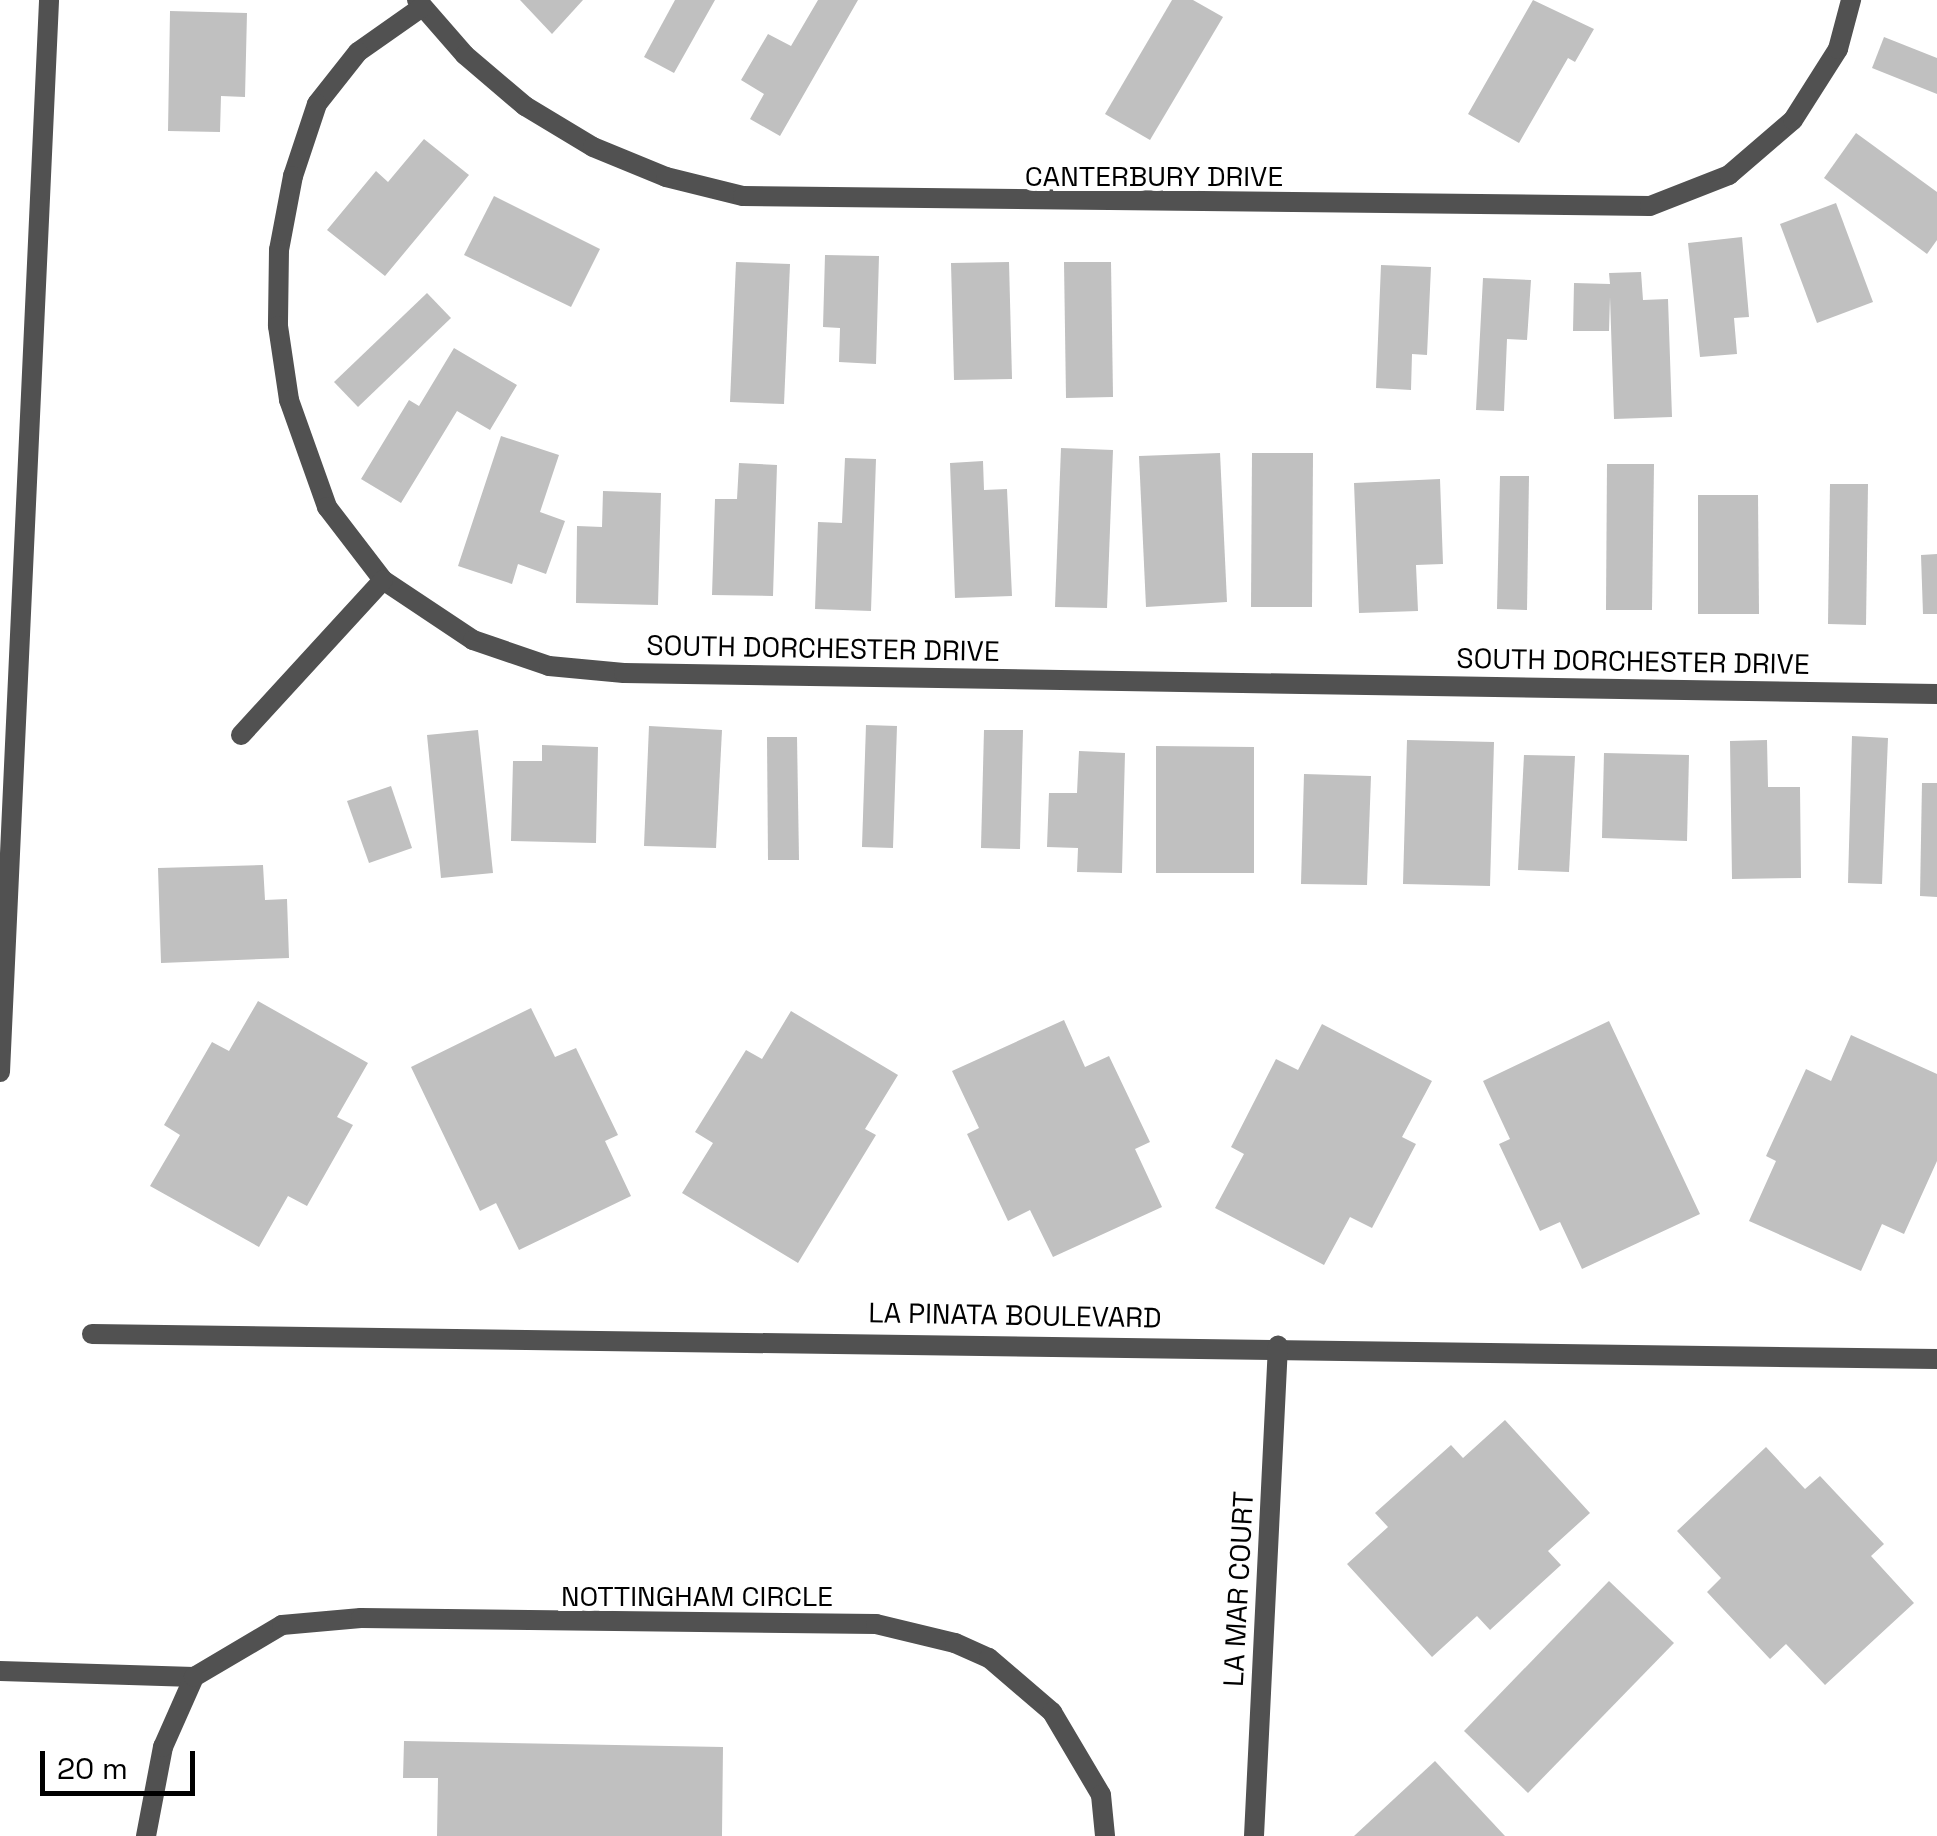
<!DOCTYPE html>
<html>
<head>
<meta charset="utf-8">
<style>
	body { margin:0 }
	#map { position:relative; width:1937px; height:1836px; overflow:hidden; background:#fff; font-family:"Space Grotesk",sans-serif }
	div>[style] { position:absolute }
	.building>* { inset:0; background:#c0c0c0 }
	.minor>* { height:20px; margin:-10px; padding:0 10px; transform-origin:10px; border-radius:10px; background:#515151 }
	.tertiary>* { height:20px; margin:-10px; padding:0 10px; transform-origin:10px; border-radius:10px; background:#515151 }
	span { translate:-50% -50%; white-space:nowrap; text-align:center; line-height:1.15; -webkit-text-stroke:10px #fff; paint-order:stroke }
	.street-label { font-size:28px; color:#000 }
	.scale { position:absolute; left:40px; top:1751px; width:155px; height:45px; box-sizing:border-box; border:5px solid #000; border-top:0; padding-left:12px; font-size:30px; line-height:35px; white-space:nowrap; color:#000; -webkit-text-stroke:8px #fff; paint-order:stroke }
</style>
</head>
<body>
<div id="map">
	<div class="building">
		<i style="clip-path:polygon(520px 0,583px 0,552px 34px)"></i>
		<i style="clip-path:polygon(675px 0,715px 0,674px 73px,644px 57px)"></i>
		<i style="clip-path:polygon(818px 0,858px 0,780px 136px,750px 119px,764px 94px,741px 80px,768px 34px,791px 46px)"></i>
		<i style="clip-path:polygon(1172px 0,1193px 0,1223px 17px,1150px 140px,1105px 114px)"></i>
		<i style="clip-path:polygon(1533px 0,1594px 29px,1575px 62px,1568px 58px,1519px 143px,1468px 114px)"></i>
		<i style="clip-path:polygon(170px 11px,247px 13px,245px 97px,221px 96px,220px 132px,168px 131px)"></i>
		<i style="clip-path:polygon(1884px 37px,1937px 58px,1937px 94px,1872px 68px)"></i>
		<i style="clip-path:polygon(1856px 133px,1937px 192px,1937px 240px,1927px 254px,1824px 178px)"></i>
		<i style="clip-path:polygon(424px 139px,469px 175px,385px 276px,327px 230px,376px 171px,388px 182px)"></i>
		<i style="clip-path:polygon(494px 196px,600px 249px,571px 307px,464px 255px)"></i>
		<i style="clip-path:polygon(1836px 203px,1873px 302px,1817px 323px,1780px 224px)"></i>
		<i style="clip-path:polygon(1742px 237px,1749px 317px,1734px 318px,1737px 354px,1700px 357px,1688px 243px)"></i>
		<i style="clip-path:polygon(825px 255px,879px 256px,876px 364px,839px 362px,840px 328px,823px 327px)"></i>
		<i style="clip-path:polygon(736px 262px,790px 264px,784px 404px,730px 402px)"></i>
		<i style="clip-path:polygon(1009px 262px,1012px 379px,954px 380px,951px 263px)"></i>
		<i style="clip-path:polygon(1064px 262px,1111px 262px,1113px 397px,1066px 398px)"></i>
		<i style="clip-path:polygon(1381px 265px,1431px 267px,1427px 355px,1412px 354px,1411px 390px,1376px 388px)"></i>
		<i style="clip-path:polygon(1641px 272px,1643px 300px,1668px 299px,1672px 417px,1614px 419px,1610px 297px,1609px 331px,1573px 331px,1574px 283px,1610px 284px,1609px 273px)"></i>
		<i style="clip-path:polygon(1483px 278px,1531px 280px,1527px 340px,1507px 339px,1504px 411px,1476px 410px)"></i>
		<i style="clip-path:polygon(427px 293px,451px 318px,358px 407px,334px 382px)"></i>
		<i style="clip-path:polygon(454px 348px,517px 385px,490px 430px,457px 411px,401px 503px,361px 479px,409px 400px,419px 406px)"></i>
		<i style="clip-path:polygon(501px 436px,559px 455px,540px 512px,565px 521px,546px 574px,518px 564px,512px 584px,458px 566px)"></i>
		<i style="clip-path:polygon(1061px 448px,1113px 450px,1107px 608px,1055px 607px)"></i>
		<i style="clip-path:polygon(1220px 453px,1227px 602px,1146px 607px,1139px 456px)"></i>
		<i style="clip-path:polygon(1252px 453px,1313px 453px,1312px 607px,1251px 607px)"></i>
		<i style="clip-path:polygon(845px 458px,876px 459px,871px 611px,815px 609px,818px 522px,842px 523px)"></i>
		<i style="clip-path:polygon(983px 461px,984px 490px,1007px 489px,1012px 596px,955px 598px,950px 463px)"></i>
		<i style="clip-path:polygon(739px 463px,777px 465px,773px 596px,712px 595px,715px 499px,737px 499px)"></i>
		<i style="clip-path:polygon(1607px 464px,1654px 464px,1652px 610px,1606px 610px)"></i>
		<i style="clip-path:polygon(1500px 476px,1529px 476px,1527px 610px,1497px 609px)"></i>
		<i style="clip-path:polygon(1440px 479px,1443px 564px,1416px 565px,1418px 611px,1359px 613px,1354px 483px)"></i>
		<i style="clip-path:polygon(1830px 484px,1868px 484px,1866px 625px,1828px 624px)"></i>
		<i style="clip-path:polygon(603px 491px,661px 493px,658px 605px,576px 603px,577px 526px,602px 527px)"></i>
		<i style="clip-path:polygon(1698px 495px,1758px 495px,1759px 614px,1698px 614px)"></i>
		<i style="clip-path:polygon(1937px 554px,1937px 614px,1923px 614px,1921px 555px)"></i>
		<i style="clip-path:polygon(866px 725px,897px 726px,893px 848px,862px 847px)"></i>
		<i style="clip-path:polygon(649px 726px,722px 730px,716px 848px,644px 846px)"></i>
		<i style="clip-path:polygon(478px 730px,493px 873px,441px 878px,427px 735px)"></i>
		<i style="clip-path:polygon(984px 730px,1023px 730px,1020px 849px,981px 848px)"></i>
		<i style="clip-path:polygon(1852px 736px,1888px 738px,1882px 884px,1848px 883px)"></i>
		<i style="clip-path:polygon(767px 737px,797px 737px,799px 860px,768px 860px)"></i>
		<i style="clip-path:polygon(1407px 740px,1494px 742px,1490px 886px,1403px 884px)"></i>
		<i style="clip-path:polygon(1767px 740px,1768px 787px,1800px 787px,1801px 878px,1732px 879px,1730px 741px)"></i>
		<i style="clip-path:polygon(542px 745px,598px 747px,596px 843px,511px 841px,513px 761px,542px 761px)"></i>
		<i style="clip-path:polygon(1156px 746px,1254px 747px,1254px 873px,1156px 873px)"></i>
		<i style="clip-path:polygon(1079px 751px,1125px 753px,1122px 873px,1077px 872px,1078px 848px,1047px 847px,1049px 793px,1077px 793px)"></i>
		<i style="clip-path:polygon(1604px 753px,1689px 755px,1687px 841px,1602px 838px)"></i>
		<i style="clip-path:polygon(1524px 755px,1575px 756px,1569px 872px,1518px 870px)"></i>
		<i style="clip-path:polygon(1304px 774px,1371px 776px,1367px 885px,1301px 884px)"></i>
		<i style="clip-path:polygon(1922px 783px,1937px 783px,1937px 897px,1920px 896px)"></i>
		<i style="clip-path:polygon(391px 786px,412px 848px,369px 863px,347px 801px)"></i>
		<i style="clip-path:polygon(263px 865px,265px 900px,287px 899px,289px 958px,161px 963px,158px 868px)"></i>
		<i style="clip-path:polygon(258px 1001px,368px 1063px,337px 1117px,353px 1125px,307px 1206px,288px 1196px,259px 1247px,150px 1186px,180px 1135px,164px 1125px,212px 1042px,229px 1051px)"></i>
		<i style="clip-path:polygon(531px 1008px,555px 1057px,576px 1048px,618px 1135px,605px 1141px,631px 1196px,519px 1250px,496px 1203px,480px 1211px,411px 1067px)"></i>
		<i style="clip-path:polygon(791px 1011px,898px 1075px,865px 1129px,876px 1135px,798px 1263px,682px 1193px,713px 1143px,695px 1132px,746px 1050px,762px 1059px)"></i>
		<i style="clip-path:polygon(1064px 1020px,1085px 1067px,1109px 1056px,1150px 1142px,1135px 1149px,1162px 1207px,1053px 1257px,1030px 1210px,1008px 1221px,967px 1134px,979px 1128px,952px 1071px)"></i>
		<i style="clip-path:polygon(1609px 1021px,1700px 1214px,1582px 1269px,1560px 1222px,1540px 1231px,1499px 1144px,1510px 1139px,1483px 1081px)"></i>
		<i style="clip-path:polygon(1322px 1024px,1432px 1081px,1402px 1137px,1416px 1144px,1372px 1228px,1350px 1217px,1324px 1265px,1215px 1208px,1244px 1154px,1231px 1147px,1276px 1059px,1298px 1070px)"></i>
		<i style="clip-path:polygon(1851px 1035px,1937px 1074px,1937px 1161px,1904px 1234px,1882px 1224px,1861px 1271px,1749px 1221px,1776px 1161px,1766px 1156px,1806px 1069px,1831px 1081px)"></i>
		<i style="clip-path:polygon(1505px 1420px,1590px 1513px,1548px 1551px,1561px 1565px,1490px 1630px,1477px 1616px,1432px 1657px,1347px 1564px,1388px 1527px,1375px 1513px,1451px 1445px,1463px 1458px)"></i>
		<i style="clip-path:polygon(1766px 1447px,1805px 1489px,1820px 1476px,1884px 1544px,1871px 1556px,1914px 1603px,1825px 1685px,1786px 1644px,1770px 1659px,1707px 1592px,1721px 1578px,1677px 1531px)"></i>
		<i style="clip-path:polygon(1609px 1581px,1674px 1643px,1528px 1793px,1464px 1731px)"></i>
		<i style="clip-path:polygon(404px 1741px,723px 1747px,722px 1836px,437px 1836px,438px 1778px,403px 1778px)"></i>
		<i style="clip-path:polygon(1435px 1761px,1505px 1836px,1354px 1836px)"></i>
	</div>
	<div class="minor">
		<i style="left:417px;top:0;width:73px;rotate:48.9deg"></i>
		<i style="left:465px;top:55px;width:79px;rotate:40.4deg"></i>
		<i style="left:525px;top:106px;width:79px;rotate:31.1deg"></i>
		<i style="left:593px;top:147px;width:79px;rotate:22.3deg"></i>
		<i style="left:666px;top:177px;width:79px;rotate:13.9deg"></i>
		<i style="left:743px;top:196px;width:907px;rotate:0.63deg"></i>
		<i style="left:1650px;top:206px;width:85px;rotate:-21.4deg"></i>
		<i style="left:1729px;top:175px;width:84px;rotate:-40.7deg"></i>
		<i style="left:1793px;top:120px;width:84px;rotate:-57.6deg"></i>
		<i style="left:1838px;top:49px;width:51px;rotate:-75.1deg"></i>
		<i style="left:422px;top:7px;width:78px;rotate:144.9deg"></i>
		<i style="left:358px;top:52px;width:66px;rotate:128.3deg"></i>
		<i style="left:317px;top:104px;width:76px;rotate:108.4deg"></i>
		<i style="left:293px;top:176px;width:75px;rotate:100.7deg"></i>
		<i style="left:279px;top:250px;width:76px;rotate:90.8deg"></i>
		<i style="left:278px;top:326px;width:75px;rotate:81.5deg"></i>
		<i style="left:289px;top:400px;width:114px;rotate:70.4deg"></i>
		<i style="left:327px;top:507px;width:92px;rotate:52.5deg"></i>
		<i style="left:383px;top:580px;width:108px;rotate:33.7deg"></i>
		<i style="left:473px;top:640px;width:80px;rotate:18.9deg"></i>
		<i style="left:549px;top:666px;width:75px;rotate:5.3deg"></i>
		<i style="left:624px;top:673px;width:1313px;rotate:0.92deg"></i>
		<i style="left:241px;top:735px;width:210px;rotate:-47.5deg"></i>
		<i style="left:92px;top:1334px;width:1845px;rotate:0.78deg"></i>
		<i style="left:0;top:1671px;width:194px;rotate:1.8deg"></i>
		<i style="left:146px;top:1836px;width:91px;rotate:-79.2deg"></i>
		<i style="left:163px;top:1747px;width:77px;rotate:-66.1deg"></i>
		<i style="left:194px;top:1677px;width:102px;rotate:-30.6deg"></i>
		<i style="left:282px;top:1625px;width:79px;rotate:-5.1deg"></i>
		<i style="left:361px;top:1618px;width:515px;rotate:0.67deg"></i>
		<i style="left:876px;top:1624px;width:81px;rotate:13.5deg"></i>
		<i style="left:955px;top:1643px;width:37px;rotate:24deg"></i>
		<i style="left:989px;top:1658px;width:83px;rotate:40.6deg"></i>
		<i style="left:1052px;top:1712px;width:96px;rotate:59.4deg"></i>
		<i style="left:1101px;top:1795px;width:41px;rotate:84.4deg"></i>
		<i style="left:1254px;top:1836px;width:491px;rotate:-87.2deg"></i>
	</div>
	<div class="tertiary">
		<i style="left:0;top:1072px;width:1073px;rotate:-87.38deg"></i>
	</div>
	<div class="street-label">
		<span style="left:1154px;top:176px">CANTERBURY DRIVE</span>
		<span style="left:823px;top:648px;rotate:1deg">SOUTH DORCHESTER DRIVE</span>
		<span style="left:1633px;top:661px;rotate:1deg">SOUTH DORCHESTER DRIVE</span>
		<span style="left:1015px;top:1315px;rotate:1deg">LA PINATA BOULEVARD</span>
		<span style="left:1238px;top:1589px;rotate:-87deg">LA MAR COURT</span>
		<span style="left:697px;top:1596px">NOTTINGHAM CIRCLE</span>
	</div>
	<div class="scale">20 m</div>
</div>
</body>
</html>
